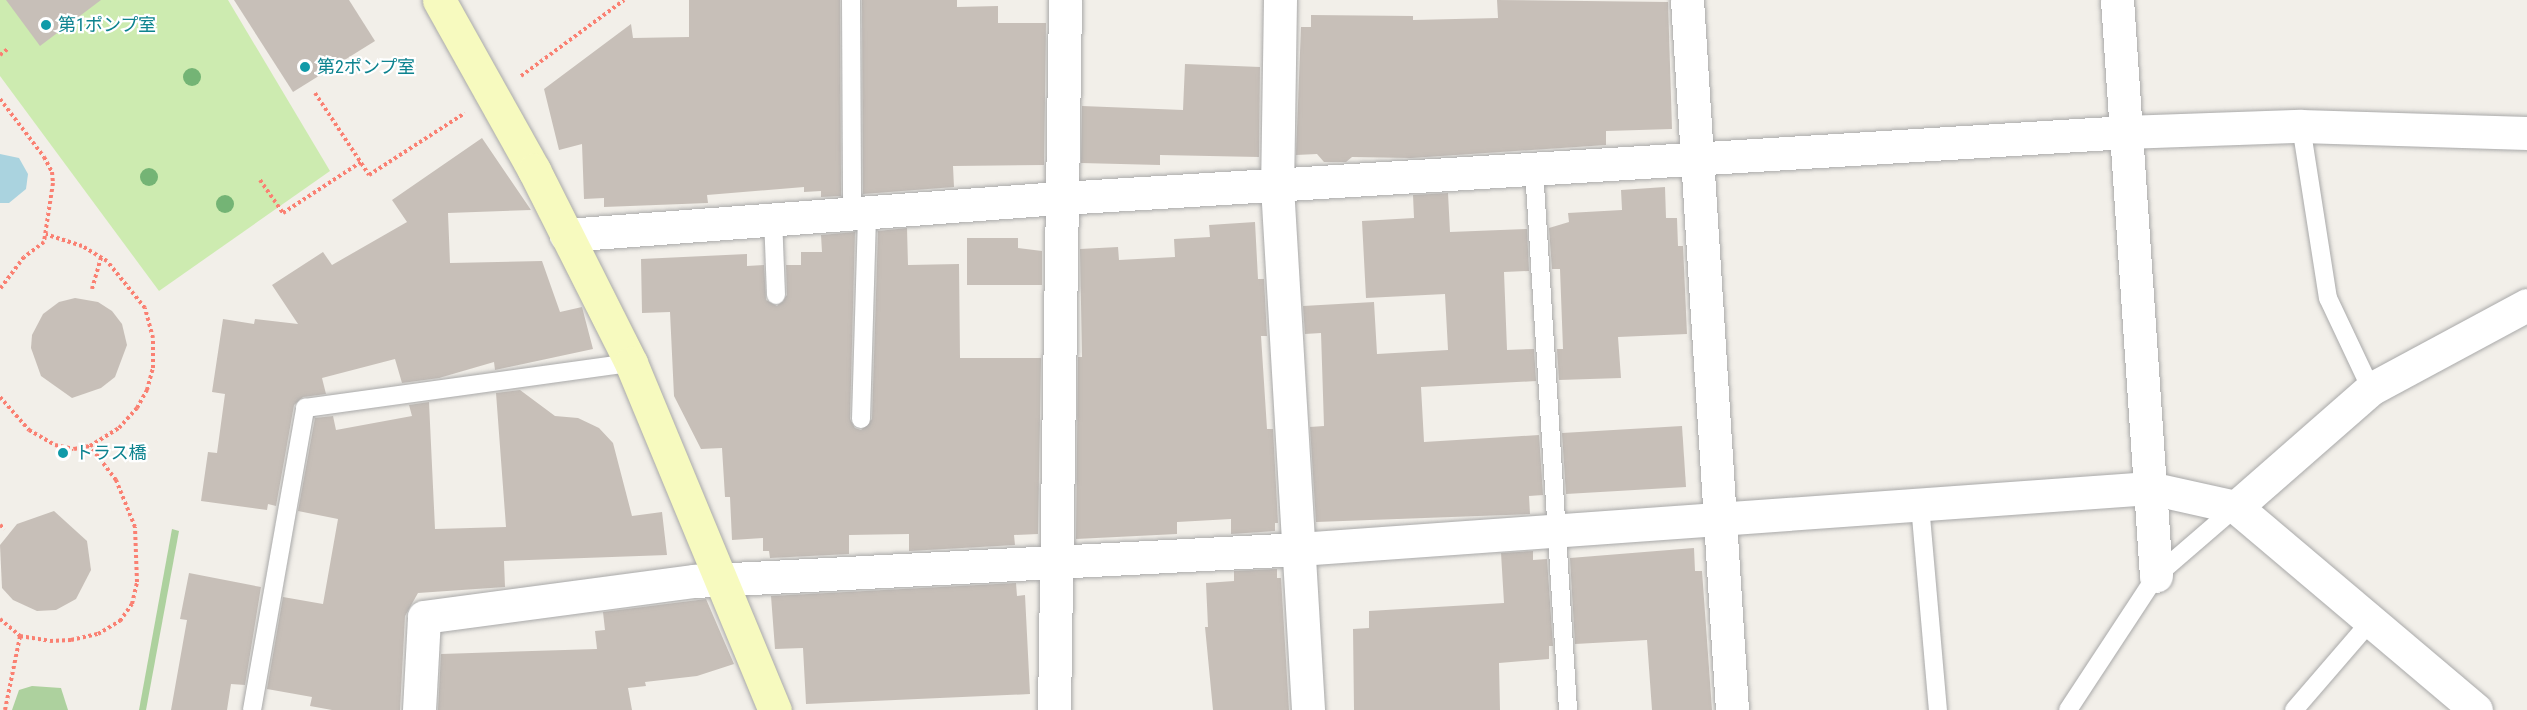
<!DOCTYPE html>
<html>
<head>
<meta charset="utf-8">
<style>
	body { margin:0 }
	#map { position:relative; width:2527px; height:710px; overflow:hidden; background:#f2efe9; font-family:"Roboto Condensed","Noto Sans JP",sans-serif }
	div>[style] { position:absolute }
	.grass>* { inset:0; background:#cdebb0 }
	.forest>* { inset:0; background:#add19e }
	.water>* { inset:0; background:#aad3df }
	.building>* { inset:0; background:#c7bfb8 }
	.path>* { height:4px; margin-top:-2px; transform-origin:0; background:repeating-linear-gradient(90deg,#fa8072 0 3px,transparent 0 6px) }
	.roads { filter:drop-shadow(0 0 2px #a9a9a9) drop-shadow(0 0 2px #a9a9a9) }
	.lane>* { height:18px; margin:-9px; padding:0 9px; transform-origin:9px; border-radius:9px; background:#fff }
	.street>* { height:33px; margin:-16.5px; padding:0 16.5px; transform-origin:16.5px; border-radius:16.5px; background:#fff }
	.secondary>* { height:33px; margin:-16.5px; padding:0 16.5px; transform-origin:16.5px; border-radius:16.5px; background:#f7fabf }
	.trees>* { width:18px; height:18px; margin:-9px; border-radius:50%; background:#74b475 }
	.dots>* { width:16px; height:16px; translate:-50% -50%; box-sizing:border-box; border:3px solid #fff; border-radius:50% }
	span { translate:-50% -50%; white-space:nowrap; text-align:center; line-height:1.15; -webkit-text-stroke:4.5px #fff; paint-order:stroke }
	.culture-label { font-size:18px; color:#0d838f }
	.left { translate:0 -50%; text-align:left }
</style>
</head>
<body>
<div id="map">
	<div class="grass">
		<i style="clip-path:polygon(0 0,228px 0,330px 171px,159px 291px,0 76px)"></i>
	</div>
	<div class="forest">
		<i style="clip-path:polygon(172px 529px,179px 531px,146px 710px,139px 710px)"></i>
		<i style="clip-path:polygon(32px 686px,61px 688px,68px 710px,12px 710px,19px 690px)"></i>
	</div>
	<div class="water">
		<i style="clip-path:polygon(0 154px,19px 158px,28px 174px,26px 189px,9px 203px,0 203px)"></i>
	</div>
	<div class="building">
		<i style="clip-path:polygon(6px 0,101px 0,40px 46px)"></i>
		<i style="clip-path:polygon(234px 0,349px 0,375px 41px,293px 92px)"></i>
		<i style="clip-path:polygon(689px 0,840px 0,841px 196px,821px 197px,821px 191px,804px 192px,804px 187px,707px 195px,708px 203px,604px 207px,604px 198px,584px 199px,582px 144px,559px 150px,544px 89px,631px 24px,633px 38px,689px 37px)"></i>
		<i style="clip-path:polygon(862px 0,957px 0,957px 7px,998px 6px,998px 23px,1046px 23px,1044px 165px,953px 166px,954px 187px,863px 194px)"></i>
		<i style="clip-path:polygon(1497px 0,1668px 2px,1672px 129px,1606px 131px,1606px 145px,1411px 158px,1352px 157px,1346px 162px,1324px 162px,1317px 154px,1296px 155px,1301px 27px,1311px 27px,1311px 15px,1413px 16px,1413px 20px,1498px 18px)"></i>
		<i style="clip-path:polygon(1185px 64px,1260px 67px,1259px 157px,1160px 155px,1160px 165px,1081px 163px,1082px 106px,1183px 110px)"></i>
		<i style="clip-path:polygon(482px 138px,531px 210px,448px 213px,450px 263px,542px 261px,560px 312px,582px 307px,593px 349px,495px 370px,494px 362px,439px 378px,402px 383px,395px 359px,322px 378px,326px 394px,303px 397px,294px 405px,276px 506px,268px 504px,267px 510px,201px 501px,208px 452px,217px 453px,225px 394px,212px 392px,223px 319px,254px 324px,255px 319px,298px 324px,272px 285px,323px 252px,332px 265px,407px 222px,392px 200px)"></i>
		<i style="clip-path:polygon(1665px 187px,1666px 218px,1677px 218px,1678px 246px,1683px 246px,1687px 334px,1618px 337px,1621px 378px,1559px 380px,1557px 349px,1563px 349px,1560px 269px,1552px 269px,1549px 228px,1569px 222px,1568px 213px,1622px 210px,1621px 190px)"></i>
		<i style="clip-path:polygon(1448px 193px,1450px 232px,1527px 229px,1529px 271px,1504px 272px,1507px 350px,1534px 349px,1536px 381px,1421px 387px,1424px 442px,1539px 435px,1543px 495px,1529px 496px,1530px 514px,1316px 522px,1310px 427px,1324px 426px,1321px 333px,1305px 334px,1303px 306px,1374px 302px,1377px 354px,1448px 350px,1445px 294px,1366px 298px,1362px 221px,1414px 218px,1413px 195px)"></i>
		<i style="clip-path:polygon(1255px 222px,1258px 279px,1264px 279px,1267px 336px,1261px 336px,1267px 429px,1273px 429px,1278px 523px,1275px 523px,1275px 531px,1231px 534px,1231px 519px,1177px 522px,1177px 534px,1076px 539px,1078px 357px,1082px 357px,1080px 249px,1118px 247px,1119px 260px,1175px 257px,1174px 239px,1210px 237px,1209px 225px)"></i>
		<i style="clip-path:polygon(907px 228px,908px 265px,959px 264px,960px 358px,1041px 358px,1038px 534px,1014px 535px,1015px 545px,909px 551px,909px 534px,849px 535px,849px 554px,770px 558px,769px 551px,763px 551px,763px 538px,732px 540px,730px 497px,725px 497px,722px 448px,701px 449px,674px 396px,670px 312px,642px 313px,641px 259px,747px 254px,747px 266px,764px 265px,766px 300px,777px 306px,787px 295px,786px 265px,801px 265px,801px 252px,822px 252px,821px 235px,855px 232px,850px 419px,855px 428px,861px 430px,872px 419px,878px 231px)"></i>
		<i style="clip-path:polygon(967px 238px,1018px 238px,1018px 248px,1042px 251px,1042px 285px,967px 285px)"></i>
		<i style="clip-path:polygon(75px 298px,98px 302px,112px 311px,122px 324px,127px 345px,115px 377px,101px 388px,72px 398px,41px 376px,31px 348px,32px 335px,43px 314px,59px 302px)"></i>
		<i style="clip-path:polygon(520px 390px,555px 416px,578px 418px,599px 428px,613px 443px,632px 516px,662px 512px,667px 555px,504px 561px,505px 587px,418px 593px,405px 616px,400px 710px,332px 710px,310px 706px,312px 697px,267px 689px,283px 597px,323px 604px,338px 519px,298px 511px,315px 418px,333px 416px,336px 430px,412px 416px,409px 405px,429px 402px,435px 529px,506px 527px,496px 393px)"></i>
		<i style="clip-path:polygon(1682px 426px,1686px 487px,1566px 494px,1562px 433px)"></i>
		<i style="clip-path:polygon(54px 511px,87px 541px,91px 570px,76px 599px,56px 610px,37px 611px,13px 600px,2px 588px,0 545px,17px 524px)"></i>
		<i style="clip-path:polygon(1694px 548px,1695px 571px,1702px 571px,1712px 710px,1652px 710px,1647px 640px,1575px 644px,1570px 558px)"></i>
		<i style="clip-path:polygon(1533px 551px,1533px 560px,1547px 559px,1553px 646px,1549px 646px,1549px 659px,1499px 663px,1500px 710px,1354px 710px,1353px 629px,1369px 628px,1369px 611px,1504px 603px,1501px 553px)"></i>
		<i style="clip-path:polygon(1277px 569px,1277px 578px,1281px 578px,1289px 710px,1213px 710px,1205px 627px,1208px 627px,1206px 583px,1234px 581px,1234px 571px)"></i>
		<i style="clip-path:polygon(189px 573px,261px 587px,245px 685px,231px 684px,227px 710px,171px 710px,187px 620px,180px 619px)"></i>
		<i style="clip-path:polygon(1016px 583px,1017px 596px,1025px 595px,1030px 694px,806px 704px,803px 648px,775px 649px,771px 596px)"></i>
		<i style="clip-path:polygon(706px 599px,734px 664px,697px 676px,645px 682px,646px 686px,628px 688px,632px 710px,438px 710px,441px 654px,597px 649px,595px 631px,605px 630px,603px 612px)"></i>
	</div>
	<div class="path">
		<i style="left:0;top:55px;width:11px;rotate:-38deg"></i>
		<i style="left:521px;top:76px;width:128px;rotate:-36.4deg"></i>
		<i style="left:315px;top:93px;width:98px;rotate:56.6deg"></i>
		<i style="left:369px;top:175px;width:114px;rotate:-32.9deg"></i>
		<i style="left:0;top:99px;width:73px;rotate:52.8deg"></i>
		<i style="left:44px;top:157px;width:17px;rotate:62deg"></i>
		<i style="left:52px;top:172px;width:11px;rotate:85deg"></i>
		<i style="left:53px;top:183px;width:60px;rotate:98.7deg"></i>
		<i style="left:44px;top:242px;width:25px;rotate:143deg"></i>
		<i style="left:24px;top:257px;width:40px;rotate:127deg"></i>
		<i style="left:260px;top:180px;width:40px;rotate:55.1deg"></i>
		<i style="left:283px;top:213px;width:93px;rotate:-33.2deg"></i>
		<i style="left:92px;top:289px;width:33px;rotate:-74deg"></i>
		<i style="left:0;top:397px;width:44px;rotate:48.7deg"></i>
		<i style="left:29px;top:430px;width:30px;rotate:30deg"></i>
		<i style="left:55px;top:445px;width:19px;rotate:12deg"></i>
		<i style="left:74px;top:449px;width:16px;rotate:-11deg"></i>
		<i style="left:90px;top:446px;width:34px;rotate:-32deg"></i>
		<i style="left:119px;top:428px;width:27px;rotate:-48deg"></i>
		<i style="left:137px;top:408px;width:21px;rotate:-61deg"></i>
		<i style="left:147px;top:390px;width:23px;rotate:-75deg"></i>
		<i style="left:153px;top:368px;width:30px;rotate:-90deg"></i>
		<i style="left:153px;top:338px;width:31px;rotate:-105deg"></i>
		<i style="left:145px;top:308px;width:60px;rotate:-129deg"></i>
		<i style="left:107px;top:261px;width:29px;rotate:-149deg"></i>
		<i style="left:82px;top:246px;width:38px;rotate:-162deg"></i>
		<i style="left:0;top:525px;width:6px;rotate:39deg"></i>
		<i style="left:0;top:619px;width:26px;rotate:40deg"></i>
		<i style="left:20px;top:636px;width:30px;rotate:9deg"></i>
		<i style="left:50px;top:641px;width:21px;rotate:-3deg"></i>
		<i style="left:71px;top:640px;width:28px;rotate:-13deg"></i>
		<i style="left:98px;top:634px;width:26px;rotate:-31deg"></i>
		<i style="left:120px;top:621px;width:21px;rotate:-55deg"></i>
		<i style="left:132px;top:604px;width:23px;rotate:-77deg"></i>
		<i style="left:137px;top:582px;width:55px;rotate:-92.1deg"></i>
		<i style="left:135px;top:527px;width:51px;rotate:-112deg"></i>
		<i style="left:116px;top:480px;width:43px;rotate:-127.4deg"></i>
		<i style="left:5px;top:710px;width:76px;rotate:-78.5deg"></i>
	</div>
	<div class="roads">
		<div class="lane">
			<i style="left:851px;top:0;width:212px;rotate:89.7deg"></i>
			<i style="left:2301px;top:126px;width:174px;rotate:81.1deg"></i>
			<i style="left:2328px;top:298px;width:101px;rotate:64.7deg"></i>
			<i style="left:1534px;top:169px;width:542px;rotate:86.4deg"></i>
			<i style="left:773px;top:217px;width:78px;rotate:87.8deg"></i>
			<i style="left:861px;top:419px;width:207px;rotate:-88.3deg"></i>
			<i style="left:1920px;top:505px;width:206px;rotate:85deg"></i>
			<i style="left:252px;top:710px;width:307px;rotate:-80deg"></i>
			<i style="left:305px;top:408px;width:329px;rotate:-7.9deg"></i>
			<i style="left:2068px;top:710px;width:160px;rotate:-56.7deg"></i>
			<i style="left:2156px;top:576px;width:106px;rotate:-40.8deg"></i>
			<i style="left:2294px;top:710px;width:115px;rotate:-49.2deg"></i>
		</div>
		<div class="street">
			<i style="left:1280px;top:0;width:186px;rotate:90.9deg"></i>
			<i style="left:1277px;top:186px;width:525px;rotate:86.61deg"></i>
			<i style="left:1687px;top:0;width:711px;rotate:86.37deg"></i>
			<i style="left:2117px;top:0;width:577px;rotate:86.13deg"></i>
			<i style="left:566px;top:235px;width:497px;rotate:-4.3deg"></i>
			<i style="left:1062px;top:198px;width:1065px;rotate:-3.55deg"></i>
			<i style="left:2125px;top:132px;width:176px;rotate:-2deg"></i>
			<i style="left:2301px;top:126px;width:226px;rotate:1.8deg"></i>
			<i style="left:2236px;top:507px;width:179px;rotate:-41.2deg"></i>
			<i style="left:2371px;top:389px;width:177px;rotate:-28.3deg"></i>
			<i style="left:419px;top:710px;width:93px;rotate:-86.9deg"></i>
			<i style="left:424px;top:617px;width:273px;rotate:-7.6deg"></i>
			<i style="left:695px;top:581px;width:605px;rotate:-3.03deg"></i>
			<i style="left:1299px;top:549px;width:853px;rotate:-4.1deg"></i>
			<i style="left:2150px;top:488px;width:88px;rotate:12.5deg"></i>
			<i style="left:2236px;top:507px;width:314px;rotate:40.2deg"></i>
			<i style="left:1054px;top:710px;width:710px;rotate:-89.11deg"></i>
		</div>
		<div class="secondary">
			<i style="left:439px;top:0;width:195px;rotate:60.8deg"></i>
			<i style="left:534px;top:170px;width:216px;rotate:63.3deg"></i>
			<i style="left:631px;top:363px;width:376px;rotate:67.5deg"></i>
		</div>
	</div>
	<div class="trees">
		<i style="left:192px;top:77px"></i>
		<i style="left:149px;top:177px"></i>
		<i style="left:225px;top:204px"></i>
	</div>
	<div class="dots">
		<i style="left:46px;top:25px;background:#0f9aa8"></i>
		<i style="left:305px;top:67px;background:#0f9aa8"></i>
		<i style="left:63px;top:453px;background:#0f9aa8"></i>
	</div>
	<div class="culture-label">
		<span class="left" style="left:58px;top:25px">第1ポンプ室</span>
		<span class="left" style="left:317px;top:67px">第2ポンプ室</span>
		<span class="left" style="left:75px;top:453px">トラス橋</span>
	</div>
</div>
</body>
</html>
